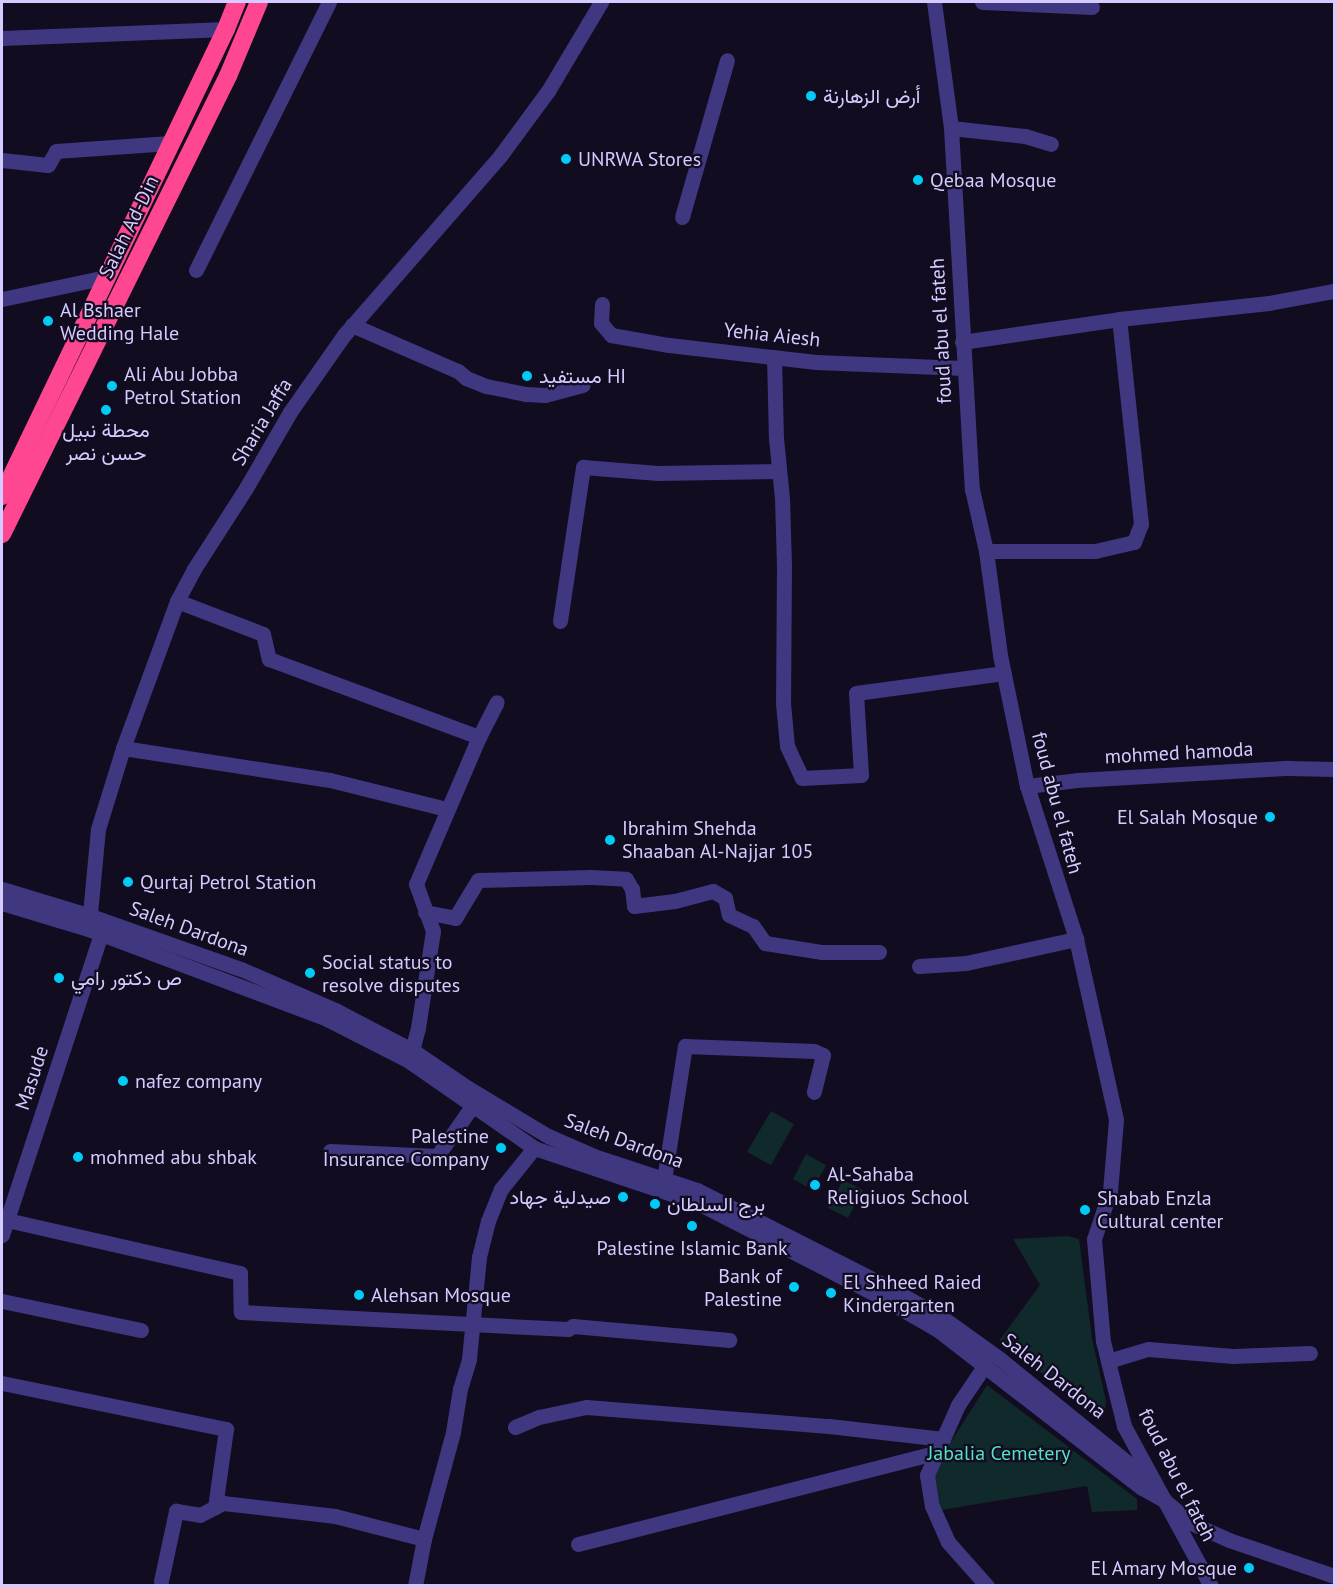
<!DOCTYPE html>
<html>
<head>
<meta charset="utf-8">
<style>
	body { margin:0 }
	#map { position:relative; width:1336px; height:1587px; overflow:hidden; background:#110c20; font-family:"PT Sans",Vazirmatn,sans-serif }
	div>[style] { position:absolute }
	.green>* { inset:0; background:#10292a }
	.minor>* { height:15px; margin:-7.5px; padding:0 7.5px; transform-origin:7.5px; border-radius:7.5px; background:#3f377f }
	.highway>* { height:18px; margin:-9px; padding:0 9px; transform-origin:9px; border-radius:9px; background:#ff4690 }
	.dots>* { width:16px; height:16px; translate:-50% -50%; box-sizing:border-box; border:3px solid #110c20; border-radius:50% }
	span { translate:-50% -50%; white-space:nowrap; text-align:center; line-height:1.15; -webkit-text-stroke:4.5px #110c20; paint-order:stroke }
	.poi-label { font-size:20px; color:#d5cbff }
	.left { translate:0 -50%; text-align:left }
	.right { translate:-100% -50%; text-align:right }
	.street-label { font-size:20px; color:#d5cbff }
	.park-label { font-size:20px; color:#57dfc8 }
	.frame { position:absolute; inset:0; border:3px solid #d5cbff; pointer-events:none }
</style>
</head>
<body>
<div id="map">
	<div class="green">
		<i style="clip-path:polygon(771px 1111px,794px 1124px,771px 1165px,747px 1152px)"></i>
		<i style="clip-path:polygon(806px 1154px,826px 1165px,813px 1190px,793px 1179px)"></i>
		<i style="clip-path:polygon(843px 1180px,863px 1190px,848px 1218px,828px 1208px)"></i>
		<i style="clip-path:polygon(1068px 1236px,1079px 1239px,1092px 1338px,1106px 1401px,1105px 1411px,1097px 1415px,999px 1341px,1040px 1285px,1013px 1239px)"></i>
		<i style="clip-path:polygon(987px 1385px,1137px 1499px,1137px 1510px,1092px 1512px,1087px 1486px,941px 1510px,935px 1475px,952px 1440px)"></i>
	</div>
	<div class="minor">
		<i style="left:934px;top:2px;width:127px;rotate:82.3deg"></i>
		<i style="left:951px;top:128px;width:362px;rotate:86.7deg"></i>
		<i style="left:972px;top:489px;width:64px;rotate:77.3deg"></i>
		<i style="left:986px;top:551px;width:105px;rotate:82.3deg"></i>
		<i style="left:1000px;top:655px;width:134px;rotate:78.4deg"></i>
		<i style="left:1027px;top:786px;width:161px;rotate:72.2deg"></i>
		<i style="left:1076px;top:939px;width:185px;rotate:77.5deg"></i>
		<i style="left:1116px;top:1120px;width:71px;rotate:94.8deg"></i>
		<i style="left:1110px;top:1191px;width:51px;rotate:108.4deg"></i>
		<i style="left:1094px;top:1239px;width:102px;rotate:85deg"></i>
		<i style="left:1103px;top:1341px;width:88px;rotate:76.1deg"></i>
		<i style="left:1124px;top:1426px;width:182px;rotate:61.5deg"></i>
		<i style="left:982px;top:2px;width:110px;rotate:2.6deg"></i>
		<i style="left:2px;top:38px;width:224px;rotate:-2.3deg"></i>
		<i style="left:951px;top:128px;width:74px;rotate:6.2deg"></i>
		<i style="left:1025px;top:136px;width:27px;rotate:17deg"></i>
		<i style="left:2px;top:160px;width:46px;rotate:6.2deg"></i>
		<i style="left:48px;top:165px;width:16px;rotate:-60deg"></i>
		<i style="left:56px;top:151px;width:114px;rotate:-4deg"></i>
		<i style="left:682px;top:217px;width:163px;rotate:-74deg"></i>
		<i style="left:196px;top:270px;width:299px;rotate:-63.6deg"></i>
		<i style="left:2px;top:299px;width:106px;rotate:-11.9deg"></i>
		<i style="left:602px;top:304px;width:19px;rotate:93deg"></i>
		<i style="left:601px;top:323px;width:16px;rotate:50deg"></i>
		<i style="left:611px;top:335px;width:59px;rotate:9.8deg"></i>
		<i style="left:669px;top:345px;width:148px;rotate:6.6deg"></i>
		<i style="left:816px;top:362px;width:147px;rotate:2.3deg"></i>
		<i style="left:352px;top:325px;width:116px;rotate:23.5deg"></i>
		<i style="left:458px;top:371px;width:11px;rotate:41deg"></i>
		<i style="left:466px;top:378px;width:22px;rotate:22deg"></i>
		<i style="left:486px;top:386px;width:41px;rotate:11.3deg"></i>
		<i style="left:526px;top:394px;width:19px;rotate:3deg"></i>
		<i style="left:545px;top:395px;width:39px;rotate:-15deg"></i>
		<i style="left:962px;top:342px;width:159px;rotate:-8.3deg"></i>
		<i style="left:1119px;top:319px;width:151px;rotate:-6.1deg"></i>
		<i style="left:1269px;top:303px;width:66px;rotate:-10.5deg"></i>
		<i style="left:774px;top:357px;width:81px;rotate:88.6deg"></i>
		<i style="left:776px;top:438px;width:60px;rotate:84.3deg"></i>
		<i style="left:782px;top:498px;width:68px;rotate:88.3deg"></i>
		<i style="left:784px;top:566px;width:137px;rotate:90.4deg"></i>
		<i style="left:783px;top:703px;width:43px;rotate:84.7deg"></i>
		<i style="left:787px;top:746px;width:35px;rotate:65deg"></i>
		<i style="left:802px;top:778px;width:59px;rotate:-2.9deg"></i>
		<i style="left:861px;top:775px;width:82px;rotate:-93.5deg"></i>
		<i style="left:856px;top:693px;width:149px;rotate:-7.7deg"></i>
		<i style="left:986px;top:551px;width:109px"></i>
		<i style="left:1095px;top:551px;width:40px;rotate:-13deg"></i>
		<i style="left:1134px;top:542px;width:19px;rotate:-69deg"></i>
		<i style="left:1141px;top:524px;width:206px;rotate:-96.1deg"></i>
		<i style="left:177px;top:601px;width:92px;rotate:21deg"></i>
		<i style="left:263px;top:634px;width:26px;rotate:77deg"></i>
		<i style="left:269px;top:659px;width:224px;rotate:20.4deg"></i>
		<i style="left:479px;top:737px;width:160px;rotate:113.2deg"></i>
		<i style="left:416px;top:884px;width:50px;rotate:70.1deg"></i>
		<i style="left:433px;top:931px;width:98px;rotate:98.8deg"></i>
		<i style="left:418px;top:1028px;width:31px;rotate:105deg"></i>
		<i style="left:560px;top:621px;width:156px;rotate:-81.5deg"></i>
		<i style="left:583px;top:467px;width:75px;rotate:4.6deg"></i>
		<i style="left:658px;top:473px;width:120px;rotate:-1deg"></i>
		<i style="left:479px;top:737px;width:39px;rotate:-63deg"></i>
		<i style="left:123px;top:748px;width:209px;rotate:8.8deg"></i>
		<i style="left:330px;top:780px;width:120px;rotate:14deg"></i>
		<i style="left:1027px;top:786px;width:50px;rotate:-6.8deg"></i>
		<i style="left:1077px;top:780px;width:211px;rotate:-3.3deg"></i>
		<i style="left:1288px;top:768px;width:46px;rotate:1.2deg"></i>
		<i style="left:2px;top:889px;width:93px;rotate:16.9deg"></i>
		<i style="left:91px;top:916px;width:159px;rotate:19.5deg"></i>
		<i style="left:241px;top:969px;width:103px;rotate:23.6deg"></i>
		<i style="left:335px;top:1010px;width:87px;rotate:27.5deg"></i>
		<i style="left:412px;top:1050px;width:68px;rotate:34.2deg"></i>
		<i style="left:468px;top:1088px;width:93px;rotate:31deg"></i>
		<i style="left:548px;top:1136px;width:50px;rotate:23.5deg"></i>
		<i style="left:594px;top:1156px;width:108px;rotate:18.3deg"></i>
		<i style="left:697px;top:1190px;width:214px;rotate:26.9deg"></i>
		<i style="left:888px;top:1287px;width:63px;rotate:29.4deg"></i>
		<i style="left:943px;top:1318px;width:70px;rotate:35.7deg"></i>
		<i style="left:1000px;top:1359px;width:192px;rotate:39.1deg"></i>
		<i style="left:2px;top:903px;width:90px;rotate:16.8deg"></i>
		<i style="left:88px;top:929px;width:255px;rotate:20.6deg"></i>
		<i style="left:327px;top:1019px;width:92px;rotate:27.1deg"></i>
		<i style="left:409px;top:1061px;width:152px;rotate:34.8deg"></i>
		<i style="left:534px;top:1148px;width:173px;rotate:18.5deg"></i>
		<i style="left:698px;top:1203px;width:203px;rotate:27.2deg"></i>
		<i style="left:879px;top:1296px;width:68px;rotate:30deg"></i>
		<i style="left:938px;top:1330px;width:258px;rotate:37.8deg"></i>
		<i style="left:1142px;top:1488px;width:26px;rotate:29deg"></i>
		<i style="left:1165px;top:1501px;width:34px;rotate:40deg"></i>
		<i style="left:1191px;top:1523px;width:42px;rotate:24.1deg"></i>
		<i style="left:1229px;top:1540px;width:111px;rotate:18.9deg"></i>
		<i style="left:425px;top:912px;width:31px;rotate:11deg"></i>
		<i style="left:455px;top:918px;width:44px;rotate:-58.8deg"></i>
		<i style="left:478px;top:880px;width:113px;rotate:-1.5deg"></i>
		<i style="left:591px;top:877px;width:35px;rotate:3deg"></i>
		<i style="left:626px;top:879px;width:12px;rotate:59deg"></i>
		<i style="left:632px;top:889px;width:17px;rotate:83deg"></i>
		<i style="left:634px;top:906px;width:41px;rotate:-7deg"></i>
		<i style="left:675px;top:901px;width:39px;rotate:-15deg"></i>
		<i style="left:713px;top:891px;width:14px;rotate:30deg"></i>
		<i style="left:725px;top:898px;width:17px;rotate:77deg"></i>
		<i style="left:729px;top:915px;width:26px;rotate:25deg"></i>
		<i style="left:753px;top:926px;width:21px;rotate:55deg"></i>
		<i style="left:765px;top:943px;width:58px;rotate:9deg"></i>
		<i style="left:822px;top:952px;width:57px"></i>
		<i style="left:89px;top:924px;width:95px;rotate:-84.6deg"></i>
		<i style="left:98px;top:829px;width:85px;rotate:-72.8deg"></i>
		<i style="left:123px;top:748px;width:157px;rotate:-69.8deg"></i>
		<i style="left:177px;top:601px;width:36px;rotate:-62deg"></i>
		<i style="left:194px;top:569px;width:96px;rotate:-57.3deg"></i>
		<i style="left:246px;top:488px;width:88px;rotate:-59.9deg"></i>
		<i style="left:290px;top:412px;width:94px;rotate:-55deg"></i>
		<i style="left:344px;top:335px;width:237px;rotate:-48.9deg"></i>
		<i style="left:500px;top:156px;width:81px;rotate:-53.6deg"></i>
		<i style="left:548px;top:91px;width:104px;rotate:-59.2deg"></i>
		<i style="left:919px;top:966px;width:47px;rotate:-3.7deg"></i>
		<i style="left:966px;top:963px;width:113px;rotate:-12.3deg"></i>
		<i style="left:330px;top:1151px;width:107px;rotate:2.7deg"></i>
		<i style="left:437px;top:1156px;width:62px;rotate:-54.8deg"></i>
		<i style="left:663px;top:1186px;width:142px;rotate:-81.1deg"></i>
		<i style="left:685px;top:1046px;width:129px;rotate:2.2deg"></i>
		<i style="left:814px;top:1051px;width:10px;rotate:24deg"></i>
		<i style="left:823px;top:1055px;width:38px;rotate:104deg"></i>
		<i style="left:7px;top:1220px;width:239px;rotate:12.8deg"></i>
		<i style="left:240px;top:1273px;width:39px;rotate:89deg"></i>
		<i style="left:241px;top:1312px;width:327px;rotate:3deg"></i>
		<i style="left:568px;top:1329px;width:6px;rotate:-31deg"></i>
		<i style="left:573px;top:1326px;width:157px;rotate:5.1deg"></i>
		<i style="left:2px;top:1235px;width:317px;rotate:-71.8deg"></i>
		<i style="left:2px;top:1301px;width:142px;rotate:11.8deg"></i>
		<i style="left:1108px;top:1361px;width:42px;rotate:-16.7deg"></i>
		<i style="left:1148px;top:1349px;width:85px;rotate:4.7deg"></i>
		<i style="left:1233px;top:1356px;width:77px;rotate:-2.2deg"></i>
		<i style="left:985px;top:1365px;width:48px;rotate:124deg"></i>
		<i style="left:958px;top:1405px;width:77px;rotate:113.9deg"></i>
		<i style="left:927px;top:1475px;width:31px;rotate:81deg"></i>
		<i style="left:932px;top:1506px;width:39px;rotate:66deg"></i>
		<i style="left:948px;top:1542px;width:59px;rotate:48.4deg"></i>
		<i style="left:2px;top:1383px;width:229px;rotate:11.6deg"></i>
		<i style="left:226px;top:1429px;width:79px;rotate:98deg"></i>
		<i style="left:515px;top:1427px;width:26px;rotate:-23deg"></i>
		<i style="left:539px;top:1417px;width:48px;rotate:-12deg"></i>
		<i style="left:586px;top:1407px;width:244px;rotate:4.5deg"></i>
		<i style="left:829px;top:1426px;width:115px;rotate:6.5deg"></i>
		<i style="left:578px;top:1544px;width:369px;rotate:-14.3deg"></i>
		<i style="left:161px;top:1581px;width:72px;rotate:-77.9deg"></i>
		<i style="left:176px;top:1511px;width:24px;rotate:9deg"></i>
		<i style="left:200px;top:1515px;width:26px;rotate:-28deg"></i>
		<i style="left:223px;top:1503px;width:113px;rotate:6.6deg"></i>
		<i style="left:335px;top:1516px;width:92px;rotate:14.5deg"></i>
		<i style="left:415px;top:1586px;width:48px;rotate:-79.2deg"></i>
		<i style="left:424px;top:1539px;width:111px;rotate:-74.8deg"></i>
		<i style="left:453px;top:1432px;width:44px;rotate:-80.8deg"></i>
		<i style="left:460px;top:1389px;width:31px;rotate:-73deg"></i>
		<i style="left:469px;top:1359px;width:102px;rotate:-84.4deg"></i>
		<i style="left:479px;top:1257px;width:37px;rotate:-76deg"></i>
		<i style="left:488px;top:1221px;width:35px;rotate:-68deg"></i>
		<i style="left:501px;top:1189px;width:53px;rotate:-51.2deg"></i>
	</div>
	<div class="highway">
		<i style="left:2px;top:496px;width:518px;rotate:-64.37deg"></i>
		<i style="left:226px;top:29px;width:29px;rotate:-68deg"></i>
		<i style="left:2px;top:534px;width:511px;rotate:-63.74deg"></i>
		<i style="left:228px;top:76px;width:80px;rotate:-67.3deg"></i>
	</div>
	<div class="dots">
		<i style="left:811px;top:96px;background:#00caf6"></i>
		<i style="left:566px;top:159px;background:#00caf6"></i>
		<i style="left:918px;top:180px;background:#00caf6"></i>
		<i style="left:48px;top:321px;background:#00caf6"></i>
		<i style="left:527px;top:376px;background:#00caf6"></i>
		<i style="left:112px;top:386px;background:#00caf6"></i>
		<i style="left:106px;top:410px;background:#00caf6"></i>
		<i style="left:1270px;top:817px;background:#00caf6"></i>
		<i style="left:610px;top:840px;background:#00caf6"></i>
		<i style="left:128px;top:882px;background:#00caf6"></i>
		<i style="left:310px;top:973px;background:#00caf6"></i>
		<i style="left:59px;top:978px;background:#00caf6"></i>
		<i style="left:123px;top:1081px;background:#00caf6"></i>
		<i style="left:501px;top:1148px;background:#00caf6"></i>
		<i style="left:78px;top:1157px;background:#00caf6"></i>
		<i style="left:815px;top:1185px;background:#00caf6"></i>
		<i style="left:623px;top:1197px;background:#00caf6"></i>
		<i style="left:655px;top:1204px;background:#00caf6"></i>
		<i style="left:1085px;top:1210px;background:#00caf6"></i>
		<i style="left:692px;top:1226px;background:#00caf6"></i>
		<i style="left:794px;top:1287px;background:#00caf6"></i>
		<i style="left:831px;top:1293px;background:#00caf6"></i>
		<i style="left:359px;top:1295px;background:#00caf6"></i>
		<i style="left:1249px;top:1568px;background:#00caf6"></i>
	</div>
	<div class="poi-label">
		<span class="left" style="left:823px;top:96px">أرض الزهارنة</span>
		<span class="left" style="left:578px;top:159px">UNRWA Stores</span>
		<span class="left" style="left:930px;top:180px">Qebaa Mosque</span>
		<span class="left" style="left:60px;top:322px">Al Bshaer<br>Wedding Hale</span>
		<span class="left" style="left:124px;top:386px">Ali Abu Jobba<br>Petrol Station</span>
		<span class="left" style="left:539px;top:376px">مستفيد HI</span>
		<span style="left:106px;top:442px">محطة نبيل<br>حسن نصر</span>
		<span class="right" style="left:1258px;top:817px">El Salah Mosque</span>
		<span class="left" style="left:622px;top:840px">Ibrahim Shehda<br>Shaaban Al-Najjar 105</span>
		<span class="left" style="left:140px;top:882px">Qurtaj Petrol Station</span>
		<span class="left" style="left:322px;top:974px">Social status to<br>resolve disputes</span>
		<span class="left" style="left:71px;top:978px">ص دكتور رامي</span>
		<span class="left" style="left:135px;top:1081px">nafez company</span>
		<span class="right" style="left:489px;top:1148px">Palestine<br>Insurance Company</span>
		<span class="left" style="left:90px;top:1157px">mohmed abu shbak</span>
		<span class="left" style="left:827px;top:1186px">Al-Sahaba<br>Religiuos School</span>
		<span class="right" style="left:611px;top:1197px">صيدلية جهاد</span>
		<span class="left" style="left:1097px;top:1210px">Shabab Enzla<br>Cultural center</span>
		<span class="left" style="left:667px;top:1204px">برج السلطان</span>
		<span style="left:692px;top:1248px">Palestine Islamic Bank</span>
		<span class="right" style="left:782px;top:1288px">Bank of<br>Palestine</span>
		<span class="left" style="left:843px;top:1294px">El Shheed Raied<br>Kindergarten</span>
		<span class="left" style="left:371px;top:1295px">Alehsan Mosque</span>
		<span class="right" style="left:1237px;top:1568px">El Amary Mosque</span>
	</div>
	<div class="street-label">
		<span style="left:129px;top:227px;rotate:-64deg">Salah Ad-Din</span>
		<span style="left:941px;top:331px;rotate:-93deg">foud abu el fateh</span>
		<span style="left:772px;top:335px;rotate:6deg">Yehia Aiesh</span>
		<span style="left:262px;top:422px;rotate:-59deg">Sharia Jaffa</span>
		<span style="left:1179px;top:753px;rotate:-3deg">mohmed hamoda</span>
		<span style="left:1057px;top:803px;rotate:75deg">foud abu el fateh</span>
		<span style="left:189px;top:929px;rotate:20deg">Saleh Dardona</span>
		<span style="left:32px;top:1078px;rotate:-72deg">Masude</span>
		<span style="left:624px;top:1141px;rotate:20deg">Saleh Dardona</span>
		<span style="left:1054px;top:1376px;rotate:38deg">Saleh Dardona</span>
		<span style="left:1177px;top:1475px;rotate:63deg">foud abu el fateh</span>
	</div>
	<div class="park-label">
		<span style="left:999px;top:1453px">Jabalia Cemetery</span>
	</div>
	<div class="frame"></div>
</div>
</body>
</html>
